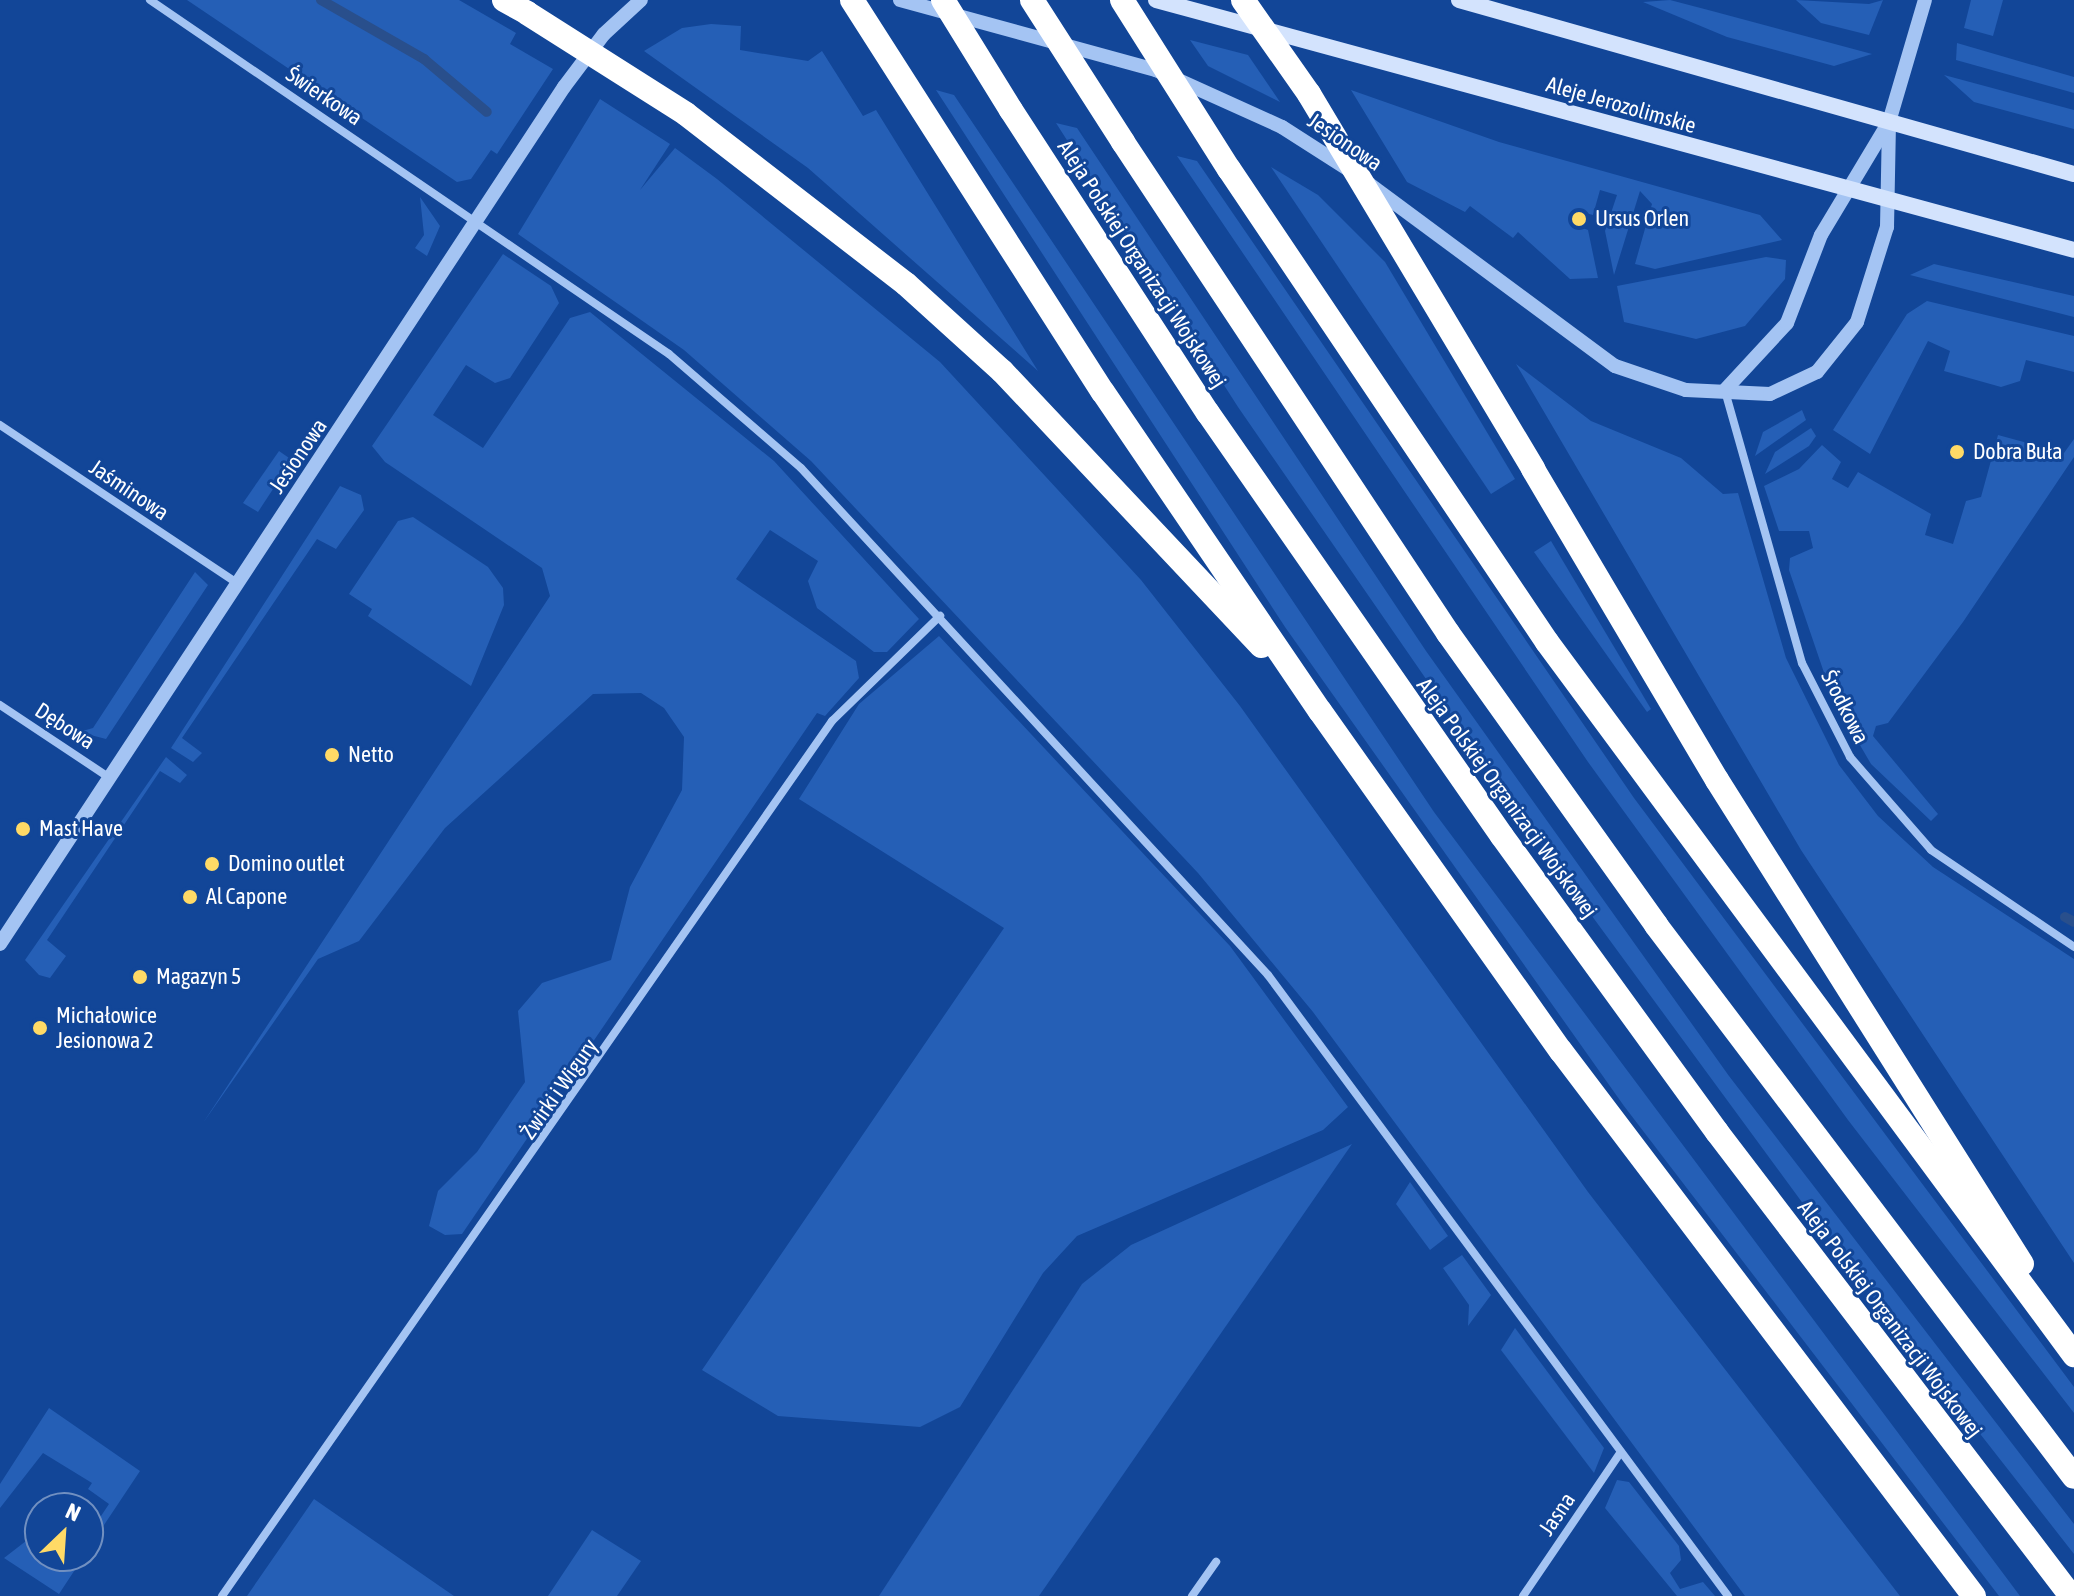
<!DOCTYPE html>
<html>
<head>
<meta charset="utf-8">
<style>
	body { margin:0 }
	#map { position:relative; width:2074px; height:1596px; overflow:hidden; background:#124698; font-family:"Asap Condensed",sans-serif }
	div>[style] { position:absolute }
	.green>* { inset:0; background:#255fb6 }
	.stream>* { height:10px; margin:-5px; padding:0 5px; transform-origin:5px; border-radius:5px; background:#294f8c }
	.minor>* { height:8px; margin:-4px; padding:0 4px; transform-origin:4px; border-radius:4px; background:#a4c4f3 }
	.tertiary>* { height:14px; margin:-7px; padding:0 7px; transform-origin:7px; border-radius:7px; background:#a4c4f3 }
	.secondary>* { height:16px; margin:-8px; padding:0 8px; transform-origin:8px; border-radius:8px; background:#d3e3fd }
	.motorway>* { height:24px; margin:-12px; padding:0 12px; transform-origin:12px; border-radius:12px; background:#fff }
	.motorway-bridge>* { height:24px; margin:-12px; padding:0 12px; transform-origin:12px; border-radius:12px; background:#fff }
	.dots>* { width:22px; height:22px; translate:-50% -50%; box-sizing:border-box; border:4px solid #124698; border-radius:50% }
	span { translate:-50% -50%; white-space:nowrap; text-align:center; line-height:1.15; -webkit-text-stroke:6px #124698; paint-order:stroke }
	.street-label { font-size:22px; color:#fff }
	.poi-label { font-size:22px; color:#fff }
	.left { translate:0 -50%; text-align:left }
	.north { position:absolute; left:24px; top:1492px; width:80px; height:80px; box-sizing:border-box; background:#124698; border:2px solid #7190c1; border-radius:50%; rotate:25deg; font-size:22px; font-weight:700; line-height:32px; text-align:center; color:#fff }
	.north::after { content:''; display:block; margin:auto; width:28px; height:36px; background:#ffda66; clip-path:polygon(50% 0,100% 100%,50% 72%,0 100%) }
</style>
</head>
<body>
<div id="map">
	<div class="green">
		<i style="clip-path:polygon(187px 0,459px 0,516px 33px,510px 44px,553px 69px,497px 154px,491px 150px,471px 179px,457px 182px)"></i>
		<i style="clip-path:polygon(1670px 0,1712px 11px,1872px 54px,1834px 66px,1727px 37px,1643px 2px)"></i>
		<i style="clip-path:polygon(1796px 0,1869px 4px,1883px 0,1869px 35px,1821px 23px)"></i>
		<i style="clip-path:polygon(1971px 0,2003px 0,1993px 36px,1964px 28px)"></i>
		<i style="clip-path:polygon(711px 24px,741px 26px,740px 50px,808px 61px,822px 51px,863px 116px,876px 110px,1038px 371px,808px 168px,644px 51px,682px 28px)"></i>
		<i style="clip-path:polygon(1190px 40px,1248px 55px,1280px 102px,1208px 66px)"></i>
		<i style="clip-path:polygon(1957px 43px,2074px 77px,2074px 93px,1956px 60px)"></i>
		<i style="clip-path:polygon(1944px 75px,2074px 110px,2074px 129px,1974px 102px)"></i>
		<i style="clip-path:polygon(936px 90px,954px 95px,1434px 812px,2020px 1596px,1999px 1596px,1624px 1106px,1285px 627px)"></i>
		<i style="clip-path:polygon(1351px 90px,1499px 142px,1760px 215px,1782px 240px,1655px 269px,1635px 264px,1652px 204px,1640px 191px,1614px 275px,1605px 231px,1617px 195px,1600px 190px,1593px 215px,1574px 210px,1570px 223px,1588px 230px,1598px 278px,1570px 279px,1518px 232px,1513px 238px,1470px 206px,1465px 212px,1407px 182px)"></i>
		<i style="clip-path:polygon(600px 99px,670px 144px,640px 190px,675px 148px,717px 179px,940px 362px,1141px 580px,1240px 706px,1588px 1192px,1900px 1596px,1745px 1596px,1313px 1012px,1198px 873px,811px 461px,684px 350px,518px 234px)"></i>
		<i style="clip-path:polygon(1056px 123px,1077px 128px,1426px 651px,1729px 1076px,2074px 1524px,2074px 1554px,1848px 1265px,1556px 867px,1238px 407px)"></i>
		<i style="clip-path:polygon(1177px 156px,1197px 161px,1634px 798px,2074px 1387px,2074px 1413px,1848px 1120px,1588px 762px)"></i>
		<i style="clip-path:polygon(1271px 167px,1318px 195px,1385px 262px,1515px 479px,1491px 494px)"></i>
		<i style="clip-path:polygon(420px 197px,440px 226px,427px 256px,415px 248px,424px 235px)"></i>
		<i style="clip-path:polygon(503px 254px,551px 286px,559px 303px,510px 378px,495px 383px,466px 365px,433px 415px,483px 448px,570px 318px,590px 312px,774px 461px,919px 619px,887px 652px,874px 652px,817px 608px,808px 581px,818px 561px,770px 530px,736px 579px,856px 661px,859px 678px,825px 716px,817px 713px,462px 1234px,445px 1235px,429px 1226px,438px 1191px,477px 1152px,525px 1082px,518px 1011px,542px 983px,611px 960px,630px 887px,682px 790px,684px 737px,664px 708px,641px 693px,593px 694px,445px 828px,359px 941px,318px 959px,203px 1123px,550px 596px,542px 568px,385px 462px,372px 446px)"></i>
		<i style="clip-path:polygon(1766px 257px,1786px 260px,1785px 279px,1745px 326px,1696px 339px,1624px 322px,1617px 286px)"></i>
		<i style="clip-path:polygon(1934px 264px,2074px 296px,2074px 317px,1910px 275px)"></i>
		<i style="clip-path:polygon(1927px 301px,2074px 336px,2074px 372px,2026px 360px,2020px 381px,2001px 387px,1944px 371px,1950px 351px,1928px 341px,1870px 454px,1833px 430px,1907px 314px)"></i>
		<i style="clip-path:polygon(1516px 364px,1591px 421px,1681px 458px,1723px 494px,1738px 493px,1786px 658px,1839px 765px,1878px 816px,1933px 867px,2074px 959px,2074px 1263px,1801px 850px)"></i>
		<i style="clip-path:polygon(1802px 410px,1806px 420px,1755px 456px,1763px 432px)"></i>
		<i style="clip-path:polygon(1811px 428px,1816px 436px,1809px 446px,1765px 474px,1775px 452px)"></i>
		<i style="clip-path:polygon(1998px 435px,2064px 453px,2074px 439px,2074px 457px,1963px 622px,1888px 723px,1876px 726px,1873px 736px,1938px 814px,1931px 821px,1871px 764px,1833px 699px,1789px 570px,1790px 558px,1813px 548px,1809px 531px,1779px 531px,1764px 486px,1799px 469px,1822px 445px,1841px 462px,1832px 479px,1848px 488px,1858px 472px,1931px 514px,1925px 535px,1953px 544px,1966px 501px,1981px 497px)"></i>
		<i style="clip-path:polygon(279px 451px,292px 460px,258px 512px,243px 503px)"></i>
		<i style="clip-path:polygon(340px 486px,361px 495px,364px 510px,336px 549px,317px 539px,182px 738px,202px 753px,193px 762px,171px 748px)"></i>
		<i style="clip-path:polygon(413px 517px,488px 567px,503px 588px,504px 605px,471px 686px,368px 616px,372px 609px,349px 594px,398px 521px)"></i>
		<i style="clip-path:polygon(1551px 541px,1651px 709px,1647px 712px,1534px 552px)"></i>
		<i style="clip-path:polygon(195px 572px,208px 585px,106px 739px,79px 732px,93px 728px)"></i>
		<i style="clip-path:polygon(939px 636px,1230px 946px,1348px 1107px,1323px 1130px,1077px 1236px,1043px 1273px,960px 1407px,920px 1427px,778px 1416px,702px 1370px,1004px 928px,799px 799px,859px 704px)"></i>
		<i style="clip-path:polygon(166px 757px,187px 775px,180px 783px,160px 771px,47px 940px,66px 956px,50px 978px,39px 975px,25px 960px)"></i>
		<i style="clip-path:polygon(1352px 1144px,1039px 1596px,879px 1596px,1082px 1284px,1131px 1245px)"></i>
		<i style="clip-path:polygon(1410px 1182px,1448px 1236px,1430px 1250px,1396px 1204px)"></i>
		<i style="clip-path:polygon(1462px 1255px,1491px 1295px,1468px 1326px,1469px 1305px,1443px 1268px)"></i>
		<i style="clip-path:polygon(1515px 1328px,1604px 1448px,1594px 1473px,1501px 1350px)"></i>
		<i style="clip-path:polygon(49px 1408px,140px 1471px,88px 1549px,88px 1516px,97px 1522px,109px 1504px,88px 1489px,92px 1483px,43px 1453px,0 1508px,0 1484px)"></i>
		<i style="clip-path:polygon(1617px 1480px,1629px 1482px,1679px 1546px,1681px 1560px,1670px 1573px,1680px 1589px,1703px 1582px,1715px 1596px,1677px 1596px,1605px 1508px)"></i>
		<i style="clip-path:polygon(314px 1499px,412px 1567px,454px 1596px,247px 1596px)"></i>
		<i style="clip-path:polygon(592px 1530px,641px 1561px,617px 1596px,548px 1596px)"></i>
		<i style="clip-path:polygon(35px 1534px,40px 1556px,84px 1556px,59px 1594px,4px 1558px)"></i>
	</div>
	<div class="stream">
		<i style="left:321px;top:0;width:119px;rotate:29.8deg"></i>
		<i style="left:424px;top:59px;width:82px;rotate:40.1deg"></i>
		<i style="left:2065px;top:917px;width:10px;rotate:29deg"></i>
	</div>
	<div class="minor">
		<i style="left:150px;top:0;width:628px;rotate:34.3deg"></i>
		<i style="left:669px;top:354px;width:174px;rotate:40.8deg"></i>
		<i style="left:801px;top:468px;width:689px;rotate:47.35deg"></i>
		<i style="left:1268px;top:975px;width:773px;rotate:53.47deg"></i>
		<i style="left:1725px;top:391px;width:283px;rotate:74.2deg"></i>
		<i style="left:1802px;top:663px;width:106px;rotate:62.9deg"></i>
		<i style="left:1850px;top:757px;width:123px;rotate:48.9deg"></i>
		<i style="left:1931px;top:850px;width:173px;rotate:34.1deg"></i>
		<i style="left:0;top:425px;width:286px;rotate:33.7deg"></i>
		<i style="left:0;top:705px;width:132px;rotate:33.6deg"></i>
		<i style="left:222px;top:1596px;width:1067px;rotate:-55.12deg"></i>
		<i style="left:832px;top:721px;width:151px;rotate:-44.2deg"></i>
		<i style="left:1192px;top:1596px;width:42px;rotate:-54.8deg"></i>
		<i style="left:1523px;top:1596px;width:174px;rotate:-55.8deg"></i>
	</div>
	<div class="tertiary">
		<i style="left:900px;top:0;width:265px;rotate:15.3deg"></i>
		<i style="left:1156px;top:70px;width:138px;rotate:24.3deg"></i>
		<i style="left:1282px;top:127px;width:80px;rotate:32.7deg"></i>
		<i style="left:1369px;top:184px;width:306px;rotate:36.5deg"></i>
		<i style="left:1615px;top:366px;width:75px;rotate:18.7deg"></i>
		<i style="left:1686px;top:390px;width:84px;rotate:2.7deg"></i>
		<i style="left:1770px;top:394px;width:52px;rotate:-25.1deg"></i>
		<i style="left:1817px;top:372px;width:64px;rotate:-51.3deg"></i>
		<i style="left:1857px;top:322px;width:100px;rotate:-72.5deg"></i>
		<i style="left:1887px;top:227px;width:105px;rotate:-88.9deg"></i>
		<i style="left:1725px;top:390px;width:91px;rotate:-47.2deg"></i>
		<i style="left:1787px;top:323px;width:94px;rotate:-68.9deg"></i>
		<i style="left:1821px;top:235px;width:132px;rotate:-59deg"></i>
		<i style="left:1889px;top:122px;width:127px;rotate:-73.6deg"></i>
		<i style="left:0;top:944px;width:1026px;rotate:-56.65deg"></i>
		<i style="left:564px;top:87px;width:66px;rotate:-53deg"></i>
		<i style="left:604px;top:34px;width:50px;rotate:-42.6deg"></i>
	</div>
	<div class="secondary">
		<i style="left:1156px;top:0;width:951px;rotate:15.23deg"></i>
		<i style="left:1459px;top:0;width:639px;rotate:15.8deg"></i>
	</div>
	<div class="motorway">
		<i style="left:504px;top:0;width:26px;rotate:29deg"></i>
		<i style="left:852px;top:0;width:465px;rotate:57.4deg"></i>
		<i style="left:1103px;top:392px;width:386px;rotate:55.8deg"></i>
		<i style="left:1320px;top:711px;width:417px;rotate:54.7deg"></i>
		<i style="left:1561px;top:1051px;width:684px;rotate:52.85deg"></i>
		<i style="left:1011px;top:110px;width:361px;rotate:57deg"></i>
		<i style="left:1208px;top:413px;width:515px;rotate:55.2deg"></i>
		<i style="left:1502px;top:836px;width:366px;rotate:54deg"></i>
		<i style="left:1717px;top:1132px;width:584px;rotate:52.66deg"></i>
		<i style="left:686px;top:114px;width:278px;rotate:37.7deg"></i>
		<i style="left:906px;top:284px;width:130px;rotate:42.2deg"></i>
		<i style="left:1002px;top:371px;width:378px;rotate:46.7deg"></i>
		<i style="left:1123px;top:142px;width:589px;rotate:56.5deg"></i>
		<i style="left:1448px;top:633px;width:359px;rotate:54.5deg"></i>
		<i style="left:1656px;top:925px;width:692px;rotate:52.87deg"></i>
		<i style="left:1229px;top:169px;width:570px;rotate:56.09deg"></i>
		<i style="left:1547px;top:642px;width:887px;rotate:53.53deg"></i>
		<i style="left:1533px;top:469px;width:361px;rotate:59.4deg"></i>
		<i style="left:1717px;top:780px;width:572px;rotate:57.78deg"></i>
	</div>
	<div class="motorway-bridge">
		<i style="left:943px;top:0;width:129px;rotate:58.3deg"></i>
		<i style="left:1032px;top:0;width:169px;rotate:57.3deg"></i>
		<i style="left:1122px;top:0;width:200px;rotate:57.7deg"></i>
		<i style="left:1243px;top:0;width:115px;rotate:54.9deg"></i>
		<i style="left:1309px;top:94px;width:437px;rotate:59.1deg"></i>
		<i style="left:527px;top:13px;width:188px;rotate:32.4deg"></i>
	</div>
	<div class="dots">
		<i style="left:1579px;top:219px;background:#ffda66"></i>
		<i style="left:1957px;top:452px;background:#ffda66"></i>
		<i style="left:332px;top:755px;background:#ffda66"></i>
		<i style="left:23px;top:829px;background:#ffda66"></i>
		<i style="left:212px;top:864px;background:#ffda66"></i>
		<i style="left:190px;top:897px;background:#ffda66"></i>
		<i style="left:140px;top:977px;background:#ffda66"></i>
		<i style="left:40px;top:1028px;background:#ffda66"></i>
	</div>
	<div class="street-label">
		<span style="left:324px;top:96px;rotate:34deg">Świerkowa</span>
		<span style="left:1621px;top:105px;rotate:16deg">Aleje Jerozolimskie</span>
		<span style="left:1345px;top:142px;rotate:34deg">Jesionowa</span>
		<span style="left:1142px;top:264px;rotate:57deg">Aleja Polskiej Organizacji Wojskowej</span>
		<span style="left:298px;top:456px;rotate:-56deg">Jesionowa</span>
		<span style="left:129px;top:490px;rotate:34deg">Jaśminowa</span>
		<span style="left:1845px;top:707px;rotate:63deg">Środkowa</span>
		<span style="left:65px;top:726px;rotate:33deg">Dębowa</span>
		<span style="left:1507px;top:798px;rotate:54deg">Aleja Polskiej Organizacji Wojskowej</span>
		<span style="left:559px;top:1089px;rotate:-55deg">Żwirki i Wigury</span>
		<span style="left:1890px;top:1319px;rotate:53deg">Aleja Polskiej Organizacji Wojskowej</span>
		<span style="left:1557px;top:1514px;rotate:-56deg">Jasna</span>
	</div>
	<div class="poi-label">
		<span class="left" style="left:1595px;top:219px">Ursus Orlen</span>
		<span class="left" style="left:1973px;top:452px">Dobra Buła</span>
		<span class="left" style="left:348px;top:755px">Netto</span>
		<span class="left" style="left:39px;top:829px">Mast Have</span>
		<span class="left" style="left:228px;top:864px">Domino outlet</span>
		<span class="left" style="left:206px;top:897px">Al Capone</span>
		<span class="left" style="left:156px;top:977px">Magazyn 5</span>
		<span class="left" style="left:56px;top:1028px">Michałowice<br>Jesionowa 2</span>
	</div>
	<div class="north">N</div>
</div>
</body>
</html>
